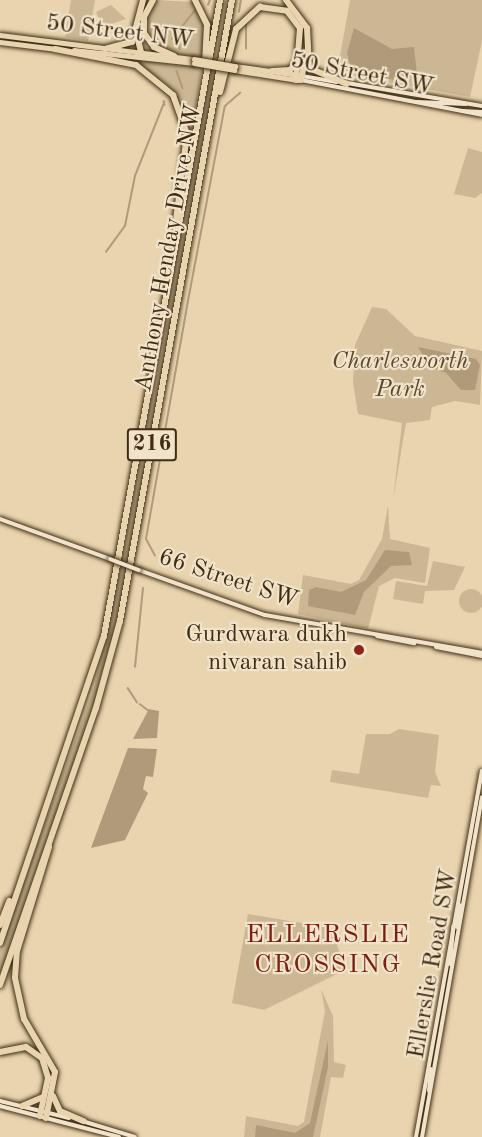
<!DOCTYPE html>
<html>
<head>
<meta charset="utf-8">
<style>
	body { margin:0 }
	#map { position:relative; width:482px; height:1137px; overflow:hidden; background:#e8d4ae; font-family:"Old Standard TT",serif }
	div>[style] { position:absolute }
	.green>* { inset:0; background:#cbb794 }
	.round { border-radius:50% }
	.water>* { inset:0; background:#af9b79 }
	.stream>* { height:1.5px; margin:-0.75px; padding:0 0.75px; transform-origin:0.75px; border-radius:0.75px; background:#af9b79 }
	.roads { filter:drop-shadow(0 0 2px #402c13) drop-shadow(0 0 2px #402c13) }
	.secondary>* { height:4px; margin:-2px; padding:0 2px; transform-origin:2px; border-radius:2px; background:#f0e3ca }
	.primary>* { height:4.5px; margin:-2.25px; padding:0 2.25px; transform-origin:2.25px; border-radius:2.25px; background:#e8d4ae }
	.highway>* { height:6px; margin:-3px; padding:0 3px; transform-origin:3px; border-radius:3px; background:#e8d4ae }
	.bridges { filter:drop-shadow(0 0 2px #402c13) drop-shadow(0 0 2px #402c13) }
	.secondary-bridge>* { height:4px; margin:-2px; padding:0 2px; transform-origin:2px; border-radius:2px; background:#f0e3ca }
	.primary-bridge>* { height:4.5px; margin:-2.25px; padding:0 2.25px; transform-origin:2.25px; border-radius:2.25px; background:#e8d4ae }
	.dots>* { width:16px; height:16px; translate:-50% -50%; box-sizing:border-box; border:3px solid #f0e3ca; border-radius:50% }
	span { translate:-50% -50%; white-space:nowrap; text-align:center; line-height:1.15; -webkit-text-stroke:4.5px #f0e3ca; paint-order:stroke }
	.shield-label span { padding:2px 4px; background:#f0e3ca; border:2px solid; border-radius:4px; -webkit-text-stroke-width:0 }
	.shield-label { font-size:22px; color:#402c13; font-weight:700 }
	.street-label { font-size:24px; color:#402c13 }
	.park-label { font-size:24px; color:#5c482d; font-style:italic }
	.poi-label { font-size:24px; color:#402c13 }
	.right { translate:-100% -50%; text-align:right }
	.neighbourhood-label { font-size:26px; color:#7a1f14; letter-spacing:1.5px }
</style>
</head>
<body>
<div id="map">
	<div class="green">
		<i style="clip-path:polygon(71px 0,95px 0,88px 41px,65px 37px)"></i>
		<i style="clip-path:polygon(156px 0,194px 2px,205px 20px,204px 59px,167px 52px,151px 42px,147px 12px)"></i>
		<i style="clip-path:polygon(350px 0,482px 0,482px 41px,470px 97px,337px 73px)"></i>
		<i style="clip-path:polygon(111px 5px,126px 19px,102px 27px,96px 12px)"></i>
		<i style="clip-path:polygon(95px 55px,202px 67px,189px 150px,185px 117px,167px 85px,142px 66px)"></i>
		<i style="clip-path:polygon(210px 69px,217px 70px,129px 563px,122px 561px)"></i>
		<i style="clip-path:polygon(468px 148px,482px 152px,482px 193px,475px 198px,454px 194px)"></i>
		<i style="clip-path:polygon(372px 307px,386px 309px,415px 336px,482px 351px,480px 405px,455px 401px,432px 407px,430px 420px,406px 423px,393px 500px,402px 423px,358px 414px,353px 382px,355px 345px)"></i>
		<i style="clip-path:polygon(388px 505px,390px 539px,430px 548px,425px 583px,395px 578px,379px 586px,368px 629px,298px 614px,303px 575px,351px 584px,359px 580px,382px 539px)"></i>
		<i style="clip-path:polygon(433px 561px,465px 567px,454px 590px,425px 591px,423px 604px,393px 599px,396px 581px,427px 586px)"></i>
		<i style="clip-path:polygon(121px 566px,128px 569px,102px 682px,0 979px,0 950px,94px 687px)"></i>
		<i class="round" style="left:459px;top:589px;width:24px;height:24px"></i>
		<i style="clip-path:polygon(399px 729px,439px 735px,435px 772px,441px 786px,431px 785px,428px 798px,330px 782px,332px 770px,359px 774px,366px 734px,390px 734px)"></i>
		<i style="clip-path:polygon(248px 914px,332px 928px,345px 970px,264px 1010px,232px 1003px)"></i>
		<i style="clip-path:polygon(321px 989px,333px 1016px,334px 1062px,346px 1065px,343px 1078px,331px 1077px,320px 1137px,244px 1137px,246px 1116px,298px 1126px,304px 1122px,325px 1011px)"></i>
	</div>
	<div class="water">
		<i style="clip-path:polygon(354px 28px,392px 49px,414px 47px,417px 74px,394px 80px,351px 70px,347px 53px)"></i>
		<i style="clip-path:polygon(418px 347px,476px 359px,480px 365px,475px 390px,461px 390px,446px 373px,430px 367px)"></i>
		<i style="clip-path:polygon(385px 550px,409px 552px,412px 565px,391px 566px,364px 592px,355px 615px,308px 606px,309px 590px,316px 587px,341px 592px,366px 580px)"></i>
		<i style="clip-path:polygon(149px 709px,159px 711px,157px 738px,133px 739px)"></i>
		<i style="clip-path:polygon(128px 748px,157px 749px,153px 777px,146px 776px,143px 789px,148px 793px,125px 840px,91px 848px)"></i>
		<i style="clip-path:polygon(328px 1040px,328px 1067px,313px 1137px,255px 1137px,256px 1125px,295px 1133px,310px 1123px)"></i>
	</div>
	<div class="stream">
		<i style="left:208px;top:5px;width:5px;rotate:-68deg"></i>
		<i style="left:239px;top:12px;width:12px;rotate:-81deg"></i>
		<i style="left:178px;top:32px;width:17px;rotate:83deg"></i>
		<i style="left:172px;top:39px;width:38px;rotate:-51deg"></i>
		<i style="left:246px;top:49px;width:24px;rotate:-90deg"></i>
		<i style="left:177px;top:71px;width:18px;rotate:71deg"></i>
		<i style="left:164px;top:101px;width:4px;rotate:76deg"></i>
		<i style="left:106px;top:252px;width:32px;rotate:-54deg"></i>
		<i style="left:125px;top:226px;width:51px;rotate:-78.7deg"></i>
		<i style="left:135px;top:176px;width:79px;rotate:-68.3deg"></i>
		<i style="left:155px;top:556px;width:19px;rotate:-118deg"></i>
		<i style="left:146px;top:539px;width:242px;rotate:-80deg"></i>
		<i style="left:188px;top:301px;width:198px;rotate:-79.3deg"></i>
		<i style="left:225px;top:106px;width:20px;rotate:-41deg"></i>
		<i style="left:135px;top:667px;width:79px;rotate:-84.2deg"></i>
		<i style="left:128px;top:688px;width:17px;rotate:57deg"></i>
		<i style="left:140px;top:704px;width:10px;rotate:37deg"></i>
	</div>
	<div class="roads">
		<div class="secondary">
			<i style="left:302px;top:76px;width:35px;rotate:10deg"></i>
			<i style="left:301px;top:80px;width:184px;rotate:10.9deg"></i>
			<i style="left:347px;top:83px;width:137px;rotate:9.7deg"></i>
			<i style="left:417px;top:102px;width:49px;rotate:2.3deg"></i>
			<i style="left:462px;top:111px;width:20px;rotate:3deg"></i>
			<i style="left:0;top:519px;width:117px;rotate:20deg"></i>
			<i style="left:139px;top:570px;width:134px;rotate:19.7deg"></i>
			<i style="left:265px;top:615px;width:220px;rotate:9.9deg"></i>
			<i style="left:377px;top:636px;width:38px;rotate:11deg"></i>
			<i style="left:436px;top:647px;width:47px;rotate:11.1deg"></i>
			<i style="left:457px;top:927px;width:22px;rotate:-82deg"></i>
			<i style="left:450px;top:964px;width:38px;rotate:-85deg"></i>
			<i style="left:429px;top:1091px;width:22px;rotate:-85deg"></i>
			<i style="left:0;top:1101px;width:71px;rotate:13.8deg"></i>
			<i style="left:0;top:1106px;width:123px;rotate:14.6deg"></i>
			<i style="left:82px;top:1121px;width:55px;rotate:16.8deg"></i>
			<i style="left:416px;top:1137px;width:372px;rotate:-79.8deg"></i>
			<i style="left:422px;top:1137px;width:345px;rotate:-80deg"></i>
		</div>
		<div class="primary">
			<i style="left:0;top:35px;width:195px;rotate:7.1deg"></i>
			<i style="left:0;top:42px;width:57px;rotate:7deg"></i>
			<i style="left:74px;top:50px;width:121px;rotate:6.2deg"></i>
			<i style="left:235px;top:66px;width:64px;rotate:8.1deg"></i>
			<i style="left:234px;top:70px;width:64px;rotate:9deg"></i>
		</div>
		<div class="highway">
			<i style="left:153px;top:0;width:19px;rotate:118deg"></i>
			<i style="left:144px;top:17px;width:16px;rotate:90deg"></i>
			<i style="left:144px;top:33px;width:17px;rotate:54deg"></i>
			<i style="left:154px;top:47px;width:22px;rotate:24deg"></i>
			<i style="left:195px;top:0;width:28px;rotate:64deg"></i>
			<i style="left:207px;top:25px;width:34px;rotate:93deg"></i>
			<i style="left:286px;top:0;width:35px;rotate:53deg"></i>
			<i style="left:307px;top:28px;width:40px;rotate:87.1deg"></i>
			<i style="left:309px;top:68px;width:41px;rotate:22.8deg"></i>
			<i style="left:136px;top:32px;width:25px;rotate:76deg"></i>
			<i style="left:55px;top:49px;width:83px;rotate:11.2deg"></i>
			<i style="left:136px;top:65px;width:48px;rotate:39deg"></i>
			<i style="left:173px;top:95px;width:41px;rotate:70.3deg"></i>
			<i style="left:187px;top:134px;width:87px;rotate:97.3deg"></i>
			<i style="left:105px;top:49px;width:28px;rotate:-15deg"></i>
			<i style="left:132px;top:42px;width:43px;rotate:-75.3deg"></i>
			<i style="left:272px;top:71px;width:18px;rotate:-3deg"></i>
			<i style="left:290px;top:70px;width:12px;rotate:-48deg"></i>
			<i style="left:301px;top:80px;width:19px;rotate:-78deg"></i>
			<i style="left:220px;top:92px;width:65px;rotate:-75.7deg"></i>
			<i style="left:236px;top:29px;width:33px;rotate:-43deg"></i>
			<i style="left:260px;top:7px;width:27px;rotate:8deg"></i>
			<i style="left:287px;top:11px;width:21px;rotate:53deg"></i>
			<i style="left:300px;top:28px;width:52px;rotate:94.4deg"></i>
			<i style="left:0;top:925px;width:26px;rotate:-69deg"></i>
			<i style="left:0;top:943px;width:324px;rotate:-71.3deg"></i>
			<i style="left:104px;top:636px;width:646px;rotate:-79.66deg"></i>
			<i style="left:0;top:985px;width:293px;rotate:-70.9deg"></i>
			<i style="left:96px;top:708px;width:90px;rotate:-74.6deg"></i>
			<i style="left:120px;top:621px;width:631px;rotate:-79.78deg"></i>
			<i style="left:0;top:1052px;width:26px;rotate:-11deg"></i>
			<i style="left:26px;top:1047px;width:19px;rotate:35deg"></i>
			<i style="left:42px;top:1058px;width:21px;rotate:73deg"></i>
			<i style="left:48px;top:1078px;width:39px;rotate:102deg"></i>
			<i style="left:53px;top:1096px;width:17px;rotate:65deg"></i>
			<i style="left:60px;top:1111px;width:26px;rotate:23deg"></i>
			<i style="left:22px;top:1106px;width:23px;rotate:-23deg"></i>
			<i style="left:46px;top:1118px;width:47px;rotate:-78.9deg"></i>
			<i style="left:55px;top:1072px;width:61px;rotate:-120.3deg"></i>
			<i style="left:24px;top:1019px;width:42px;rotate:-102.4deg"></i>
			<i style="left:15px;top:978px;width:27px;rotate:-86deg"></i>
			<i style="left:17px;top:951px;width:109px;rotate:-72.9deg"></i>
		</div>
	</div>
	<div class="bridges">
		<div class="secondary-bridge">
			<i style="left:110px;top:559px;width:31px;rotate:21deg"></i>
		</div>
		<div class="primary-bridge">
			<i style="left:194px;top:59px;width:42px;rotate:9.7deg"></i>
			<i style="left:194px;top:63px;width:41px;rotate:9.9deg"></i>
		</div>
	</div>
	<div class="dots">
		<i style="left:359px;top:650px;background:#8f2418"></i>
	</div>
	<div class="shield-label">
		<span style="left:152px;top:445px">216</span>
	</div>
	<div class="street-label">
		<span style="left:120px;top:33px;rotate:7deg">50 Street NW</span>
		<span style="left:362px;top:75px;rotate:11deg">50 Street SW</span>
		<span style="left:170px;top:248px;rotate:-80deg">Anthony Henday Drive NW</span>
		<span style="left:228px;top:580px;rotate:18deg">66 Street SW</span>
		<span style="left:434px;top:964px;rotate:-80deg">Ellerslie Road SW</span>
	</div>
	<div class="park-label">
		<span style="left:400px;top:377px">Charlesworth<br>Park</span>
	</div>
	<div class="poi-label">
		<span class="right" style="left:347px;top:650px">Gurdwara dukh<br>nivaran sahib</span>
	</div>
	<div class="neighbourhood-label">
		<span style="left:328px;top:951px">ELLERSLIE<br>CROSSING</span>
	</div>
</div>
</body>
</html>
